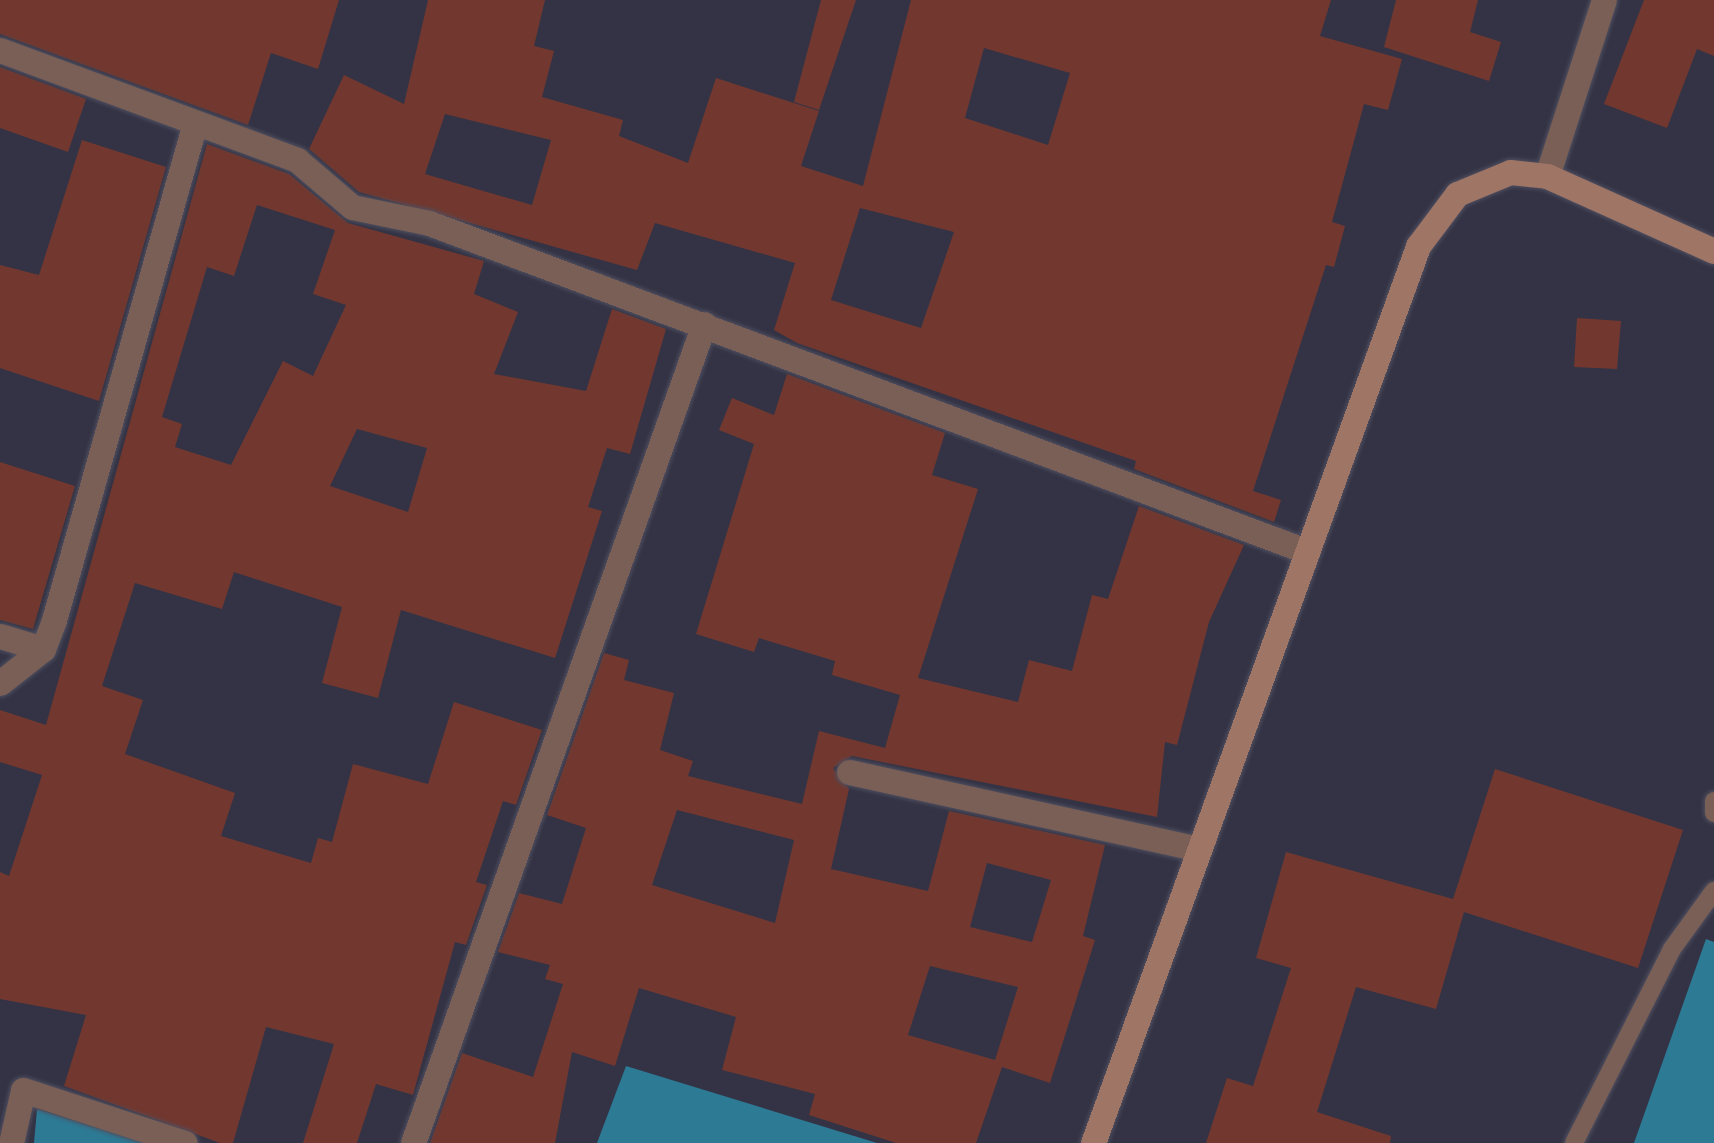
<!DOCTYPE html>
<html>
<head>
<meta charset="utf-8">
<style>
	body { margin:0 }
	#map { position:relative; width:1714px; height:1143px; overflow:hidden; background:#333345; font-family:"Fira Sans Condensed",sans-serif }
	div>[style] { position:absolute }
	.water>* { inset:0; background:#2d7a95 }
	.building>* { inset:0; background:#72382f }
	.roads { filter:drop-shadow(0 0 2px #4f4f60) drop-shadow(0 0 2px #4f4f60) }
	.lane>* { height:18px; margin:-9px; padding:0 9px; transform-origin:9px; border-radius:9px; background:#795f55 }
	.street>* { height:25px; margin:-12.5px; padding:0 12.5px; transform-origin:12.5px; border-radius:12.5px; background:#795f55 }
	.secondary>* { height:25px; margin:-12.5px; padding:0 12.5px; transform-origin:12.5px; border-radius:12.5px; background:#9f7566 }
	span { translate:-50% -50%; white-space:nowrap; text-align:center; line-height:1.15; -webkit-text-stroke:9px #333345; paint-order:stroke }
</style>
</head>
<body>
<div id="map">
	<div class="water">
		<i style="clip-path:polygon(1706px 939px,1714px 942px,1714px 1143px,1634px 1143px)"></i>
		<i style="clip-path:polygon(626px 1066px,877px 1143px,597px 1143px)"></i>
		<i style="clip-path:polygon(37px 1109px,147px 1143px,34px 1143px)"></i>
	</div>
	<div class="building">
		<i style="clip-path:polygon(0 0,339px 0,318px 69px,271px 53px,248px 125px,0 34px)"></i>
		<i style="clip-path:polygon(evenodd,428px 0,545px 0,534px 46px,554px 51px,542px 97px,623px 120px,619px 136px,688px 163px,716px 78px,819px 111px,801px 166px,863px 186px,911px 0,1331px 0,1320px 36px,1402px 59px,1388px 110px,1364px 104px,1332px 222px,1345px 226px,1334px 267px,1326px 265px,1253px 491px,1281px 500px,1274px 522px,1134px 469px,1136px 461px,797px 343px,774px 330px,795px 263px,655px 223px,637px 270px,359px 192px,309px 149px,344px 75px,404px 104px,428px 0,984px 48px,1070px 73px,1048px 145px,965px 118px,984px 48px,428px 0,445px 114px,551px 140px,532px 205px,425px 174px,445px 114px,428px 0,860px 208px,954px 232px,921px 328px,831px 300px,860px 208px)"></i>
		<i style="clip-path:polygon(821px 0,856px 0,819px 110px,794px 102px)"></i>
		<i style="clip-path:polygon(1396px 0,1478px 0,1470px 32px,1501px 42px,1489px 81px,1384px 47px)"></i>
		<i style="clip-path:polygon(1644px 0,1714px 0,1714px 56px,1697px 49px,1667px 128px,1604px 104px)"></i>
		<i style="clip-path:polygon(0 67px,86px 99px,68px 152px,0 128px)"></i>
		<i style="clip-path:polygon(82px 140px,166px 167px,99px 401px,0 368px,0 265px,39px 275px)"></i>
		<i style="clip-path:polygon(evenodd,207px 144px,289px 174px,348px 223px,484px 261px,474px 294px,518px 312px,494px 374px,586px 391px,612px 309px,666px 329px,630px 454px,607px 448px,588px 507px,602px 511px,555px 658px,401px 610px,378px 698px,322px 683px,342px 607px,234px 572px,222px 609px,135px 583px,102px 686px,143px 700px,125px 754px,235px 793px,221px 836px,311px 863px,318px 838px,332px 842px,353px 764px,428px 784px,454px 702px,542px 730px,516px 805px,503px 801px,476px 882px,487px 885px,466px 945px,455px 942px,413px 1095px,376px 1084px,357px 1143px,303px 1143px,334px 1044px,266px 1027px,233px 1143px,220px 1143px,64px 1086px,86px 1015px,0 999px,0 872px,9px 876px,42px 775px,0 762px,0 710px,46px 725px,207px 144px,257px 205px,335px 230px,313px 294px,346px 305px,313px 376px,283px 361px,231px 465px,175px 447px,182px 424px,162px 417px,207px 267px,234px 276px,257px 205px,207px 144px,357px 429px,427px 448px,408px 512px,330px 486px,357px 429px)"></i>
		<i style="clip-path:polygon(1577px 318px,1621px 321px,1617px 369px,1574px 367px)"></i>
		<i style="clip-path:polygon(evenodd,787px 374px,945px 433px,932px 475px,978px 489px,918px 678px,1018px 702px,1029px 660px,1072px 671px,1092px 595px,1108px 599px,1139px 506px,1244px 545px,1209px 622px,1177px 745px,1165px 742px,1157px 817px,852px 756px,833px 768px,849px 789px,831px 869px,928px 891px,949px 811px,1105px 845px,1083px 936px,1095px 940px,1050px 1083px,1002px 1067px,976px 1143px,896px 1143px,809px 1115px,815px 1094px,722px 1070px,736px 1017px,639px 988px,615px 1066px,572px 1052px,555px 1143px,430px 1143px,462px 1053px,533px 1077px,563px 984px,545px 979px,550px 965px,498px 952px,519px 893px,562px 904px,586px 828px,547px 815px,604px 653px,629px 660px,624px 680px,674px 693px,660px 750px,693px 761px,688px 776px,802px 804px,819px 731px,885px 748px,900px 695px,832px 675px,835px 661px,759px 638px,754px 652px,696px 634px,754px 444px,719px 430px,732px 398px,774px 415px,787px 374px,677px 810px,794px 840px,775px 923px,652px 885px,677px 810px,787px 374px,987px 863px,1051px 880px,1032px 942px,970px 927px,987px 863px,787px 374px,930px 966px,1018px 987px,995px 1060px,908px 1035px,930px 966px)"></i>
		<i style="clip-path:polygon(0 462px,75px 486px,33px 629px,0 620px)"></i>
		<i style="clip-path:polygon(1495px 769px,1683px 830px,1638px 968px,1464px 912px,1436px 1009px,1356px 987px,1317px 1112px,1391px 1136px,1390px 1143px,1206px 1143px,1227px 1078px,1253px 1086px,1291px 968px,1256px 958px,1286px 852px,1453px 899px)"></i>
	</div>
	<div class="roads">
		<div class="lane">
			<i style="left:1714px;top:801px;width:12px;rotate:90deg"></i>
			<i style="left:1574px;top:1143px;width:217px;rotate:-63.2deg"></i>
			<i style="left:1672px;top:949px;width:72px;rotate:-54.1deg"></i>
		</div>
		<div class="street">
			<i style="left:0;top:50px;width:317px;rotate:20.3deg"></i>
			<i style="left:297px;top:160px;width:72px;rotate:40.5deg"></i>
			<i style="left:352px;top:207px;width:79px;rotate:11.7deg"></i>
			<i style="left:429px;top:223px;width:936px;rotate:20.51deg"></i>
			<i style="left:1547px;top:176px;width:185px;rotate:-72.1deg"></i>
			<i style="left:0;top:636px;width:45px;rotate:16.8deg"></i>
			<i style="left:0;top:683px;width:55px;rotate:-38.3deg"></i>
			<i style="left:43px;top:649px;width:31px;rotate:-69deg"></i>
			<i style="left:54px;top:620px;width:517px;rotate:-74.16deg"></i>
			<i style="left:849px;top:772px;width:357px;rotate:12.4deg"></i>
			<i style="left:11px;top:1143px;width:54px;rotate:-77.2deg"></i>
			<i style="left:23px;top:1090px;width:170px;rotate:18.1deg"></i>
			<i style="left:413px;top:1143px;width:869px;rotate:-70.44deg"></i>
		</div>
		<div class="secondary">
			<i style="left:1093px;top:1143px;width:954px;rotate:-70.08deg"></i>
			<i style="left:1418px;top:246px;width:65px;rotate:-53.1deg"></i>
			<i style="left:1457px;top:194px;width:57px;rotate:-22.5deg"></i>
			<i style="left:1510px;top:172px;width:37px;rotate:6deg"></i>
			<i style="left:1547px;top:176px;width:183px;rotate:24.2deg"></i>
		</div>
	</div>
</div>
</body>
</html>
